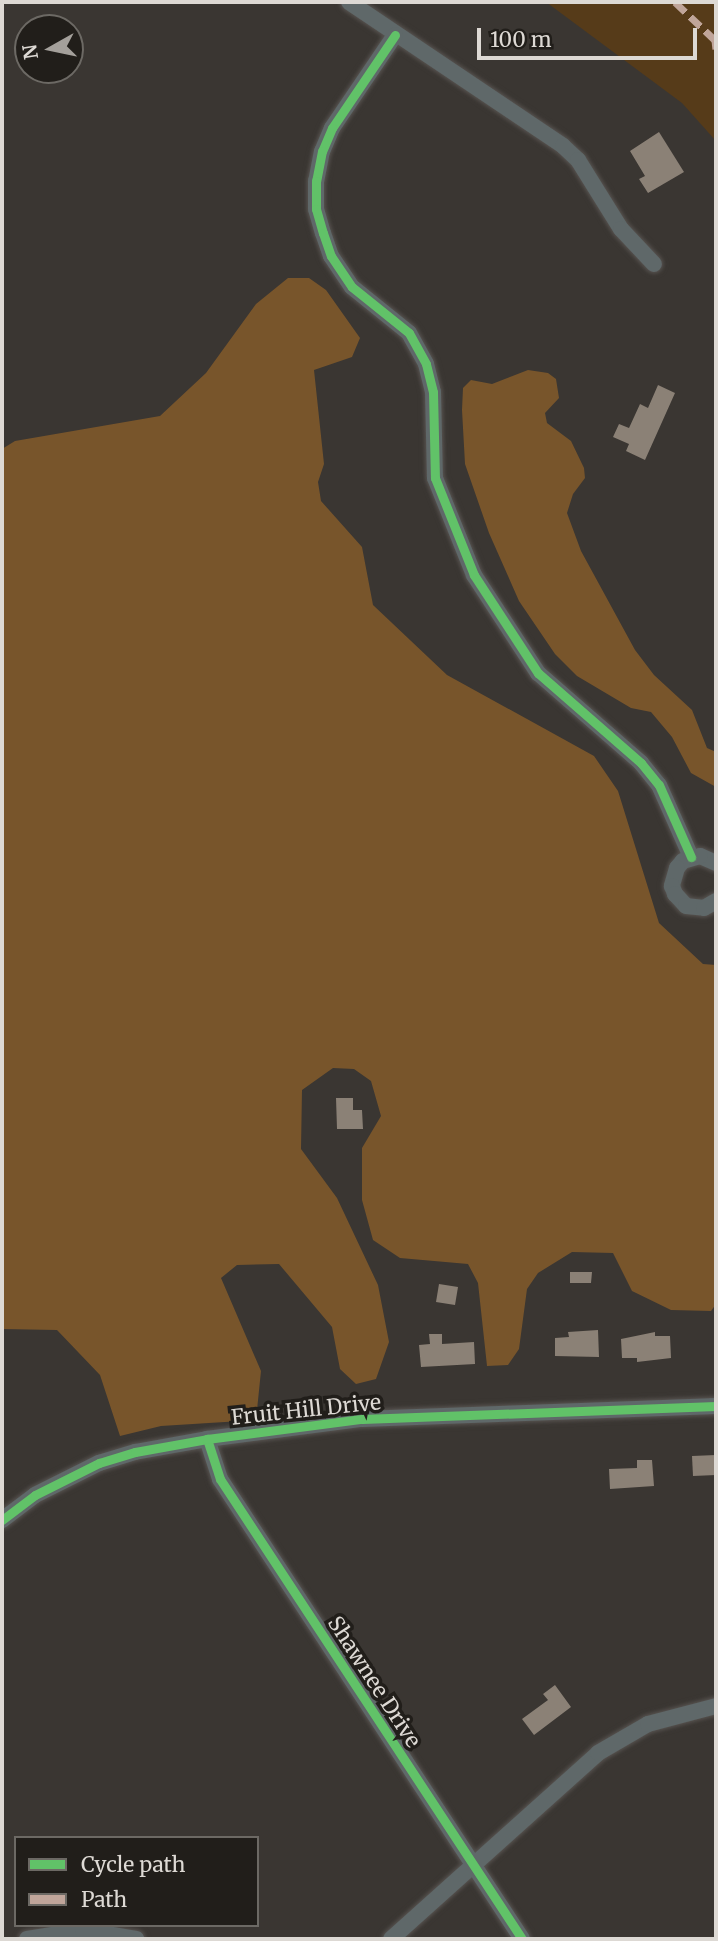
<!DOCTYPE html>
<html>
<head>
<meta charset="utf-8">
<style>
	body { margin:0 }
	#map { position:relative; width:718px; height:1941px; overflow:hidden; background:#3a3632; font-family:Merriweather,serif }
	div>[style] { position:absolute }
	.green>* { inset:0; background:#563b19 }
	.forest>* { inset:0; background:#78552b }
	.building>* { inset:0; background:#8b8176 }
	.roads { filter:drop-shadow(0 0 2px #575350) drop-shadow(0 0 2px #575350) }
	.minor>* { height:16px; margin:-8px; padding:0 8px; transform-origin:8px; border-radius:8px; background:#5f6869 }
	.quiet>* { height:7px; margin-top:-3.5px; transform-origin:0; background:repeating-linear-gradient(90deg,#c0a59a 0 14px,transparent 0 21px) }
	.cycleway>* { height:9px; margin:-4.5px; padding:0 4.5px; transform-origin:4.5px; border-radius:4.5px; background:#61c268 }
	span { translate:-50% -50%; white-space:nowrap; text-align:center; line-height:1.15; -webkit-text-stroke:7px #211e1a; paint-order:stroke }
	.street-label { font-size:21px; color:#ddd9d4 }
	.frame { position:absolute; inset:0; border:4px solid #ddd9d4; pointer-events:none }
	.legend { position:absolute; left:14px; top:1836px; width:245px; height:91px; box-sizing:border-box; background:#211e1a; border:2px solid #6c6964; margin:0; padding:9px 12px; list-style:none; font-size:21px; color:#ddd9d4 }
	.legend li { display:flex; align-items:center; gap:14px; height:35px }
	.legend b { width:35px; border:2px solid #6c6964 }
	.north { position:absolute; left:14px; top:14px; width:70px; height:70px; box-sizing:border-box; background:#211e1a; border:2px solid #6c6964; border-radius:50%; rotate:261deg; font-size:19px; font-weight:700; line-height:28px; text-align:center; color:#ddd9d4 }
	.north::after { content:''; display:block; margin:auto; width:24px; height:32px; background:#a4a09b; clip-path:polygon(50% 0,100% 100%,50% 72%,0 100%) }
	.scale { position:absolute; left:477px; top:28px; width:220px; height:32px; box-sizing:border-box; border:4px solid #ddd9d4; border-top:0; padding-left:9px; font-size:21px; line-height:24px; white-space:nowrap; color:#ddd9d4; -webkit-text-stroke:5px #211e1a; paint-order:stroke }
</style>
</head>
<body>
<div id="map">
	<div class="green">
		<i style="clip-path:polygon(546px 2px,716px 2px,716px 141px,682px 103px)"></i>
	</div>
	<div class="forest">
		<i style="clip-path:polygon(288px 278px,309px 278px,326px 290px,360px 338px,352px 357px,314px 370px,324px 464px,318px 482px,321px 501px,362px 547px,373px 605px,447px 675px,594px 756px,618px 791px,659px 923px,703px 964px,716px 965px,716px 1304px,711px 1311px,671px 1310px,632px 1291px,613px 1253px,572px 1252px,538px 1273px,527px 1289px,519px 1349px,508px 1365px,487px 1366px,478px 1283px,468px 1264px,400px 1258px,373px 1240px,362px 1200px,362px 1148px,381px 1116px,371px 1081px,354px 1069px,333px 1068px,302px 1090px,301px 1149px,337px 1198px,378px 1285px,389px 1342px,376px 1379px,356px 1384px,340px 1369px,332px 1327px,279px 1264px,237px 1265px,221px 1278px,261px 1371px,257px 1410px,241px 1421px,161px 1426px,120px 1436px,100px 1375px,57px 1330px,2px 1329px,2px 449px,15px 441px,160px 416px,206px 373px,256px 304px)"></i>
		<i style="clip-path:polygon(528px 370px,548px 373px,556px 379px,559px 398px,545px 413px,547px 423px,571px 441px,584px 468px,585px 478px,573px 494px,567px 513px,581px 551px,635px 650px,654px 675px,692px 710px,707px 748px,716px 752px,716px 787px,691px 773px,672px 737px,651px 712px,631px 708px,577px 676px,555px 654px,519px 601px,489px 533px,465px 464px,462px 410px,463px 388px,471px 380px,492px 384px)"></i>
	</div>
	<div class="building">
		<i style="clip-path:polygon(659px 132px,684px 172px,648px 193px,639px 179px,645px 176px,630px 151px)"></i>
		<i style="clip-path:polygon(658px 385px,675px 393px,645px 460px,626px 451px,629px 444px,613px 437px,619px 424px,629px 428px,640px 404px,648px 408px)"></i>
		<i style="clip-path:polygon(336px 1098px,353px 1098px,353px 1110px,362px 1110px,363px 1129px,337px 1129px)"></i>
		<i style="clip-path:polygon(570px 1272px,592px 1272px,591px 1283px,570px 1283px)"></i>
		<i style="clip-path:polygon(439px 1284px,458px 1287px,455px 1305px,436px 1302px)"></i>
		<i style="clip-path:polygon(598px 1330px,599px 1357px,555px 1356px,555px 1338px,569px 1337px,568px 1332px)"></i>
		<i style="clip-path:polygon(655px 1332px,655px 1336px,670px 1336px,671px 1358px,637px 1362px,637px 1358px,622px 1358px,621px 1339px)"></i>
		<i style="clip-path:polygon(429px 1334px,442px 1334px,442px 1344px,474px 1342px,475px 1364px,421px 1367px,419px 1345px,430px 1344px)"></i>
		<i style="clip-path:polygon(716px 1455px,716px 1475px,693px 1476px,692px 1456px)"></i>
		<i style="clip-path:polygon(637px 1460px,652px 1460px,654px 1486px,610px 1489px,609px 1469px,637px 1468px)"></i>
		<i style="clip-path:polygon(555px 1685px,571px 1707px,534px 1735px,522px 1719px,548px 1700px,543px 1694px)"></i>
	</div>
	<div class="roads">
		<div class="minor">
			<i style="left:349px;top:2px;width:258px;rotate:33.9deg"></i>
			<i style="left:563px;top:146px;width:21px;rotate:43deg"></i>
			<i style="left:578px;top:160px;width:81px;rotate:58.1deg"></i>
			<i style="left:621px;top:229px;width:48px;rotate:46.7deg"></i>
			<i style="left:395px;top:35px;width:112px;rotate:124.1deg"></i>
			<i style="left:332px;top:128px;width:25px;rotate:113deg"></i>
			<i style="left:322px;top:151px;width:31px;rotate:101deg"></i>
			<i style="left:316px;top:181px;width:28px;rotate:90deg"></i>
			<i style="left:316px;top:209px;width:25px;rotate:74deg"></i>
			<i style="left:323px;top:233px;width:24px;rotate:71deg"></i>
			<i style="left:331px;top:256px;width:37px;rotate:56deg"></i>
			<i style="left:352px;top:287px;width:73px;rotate:38.9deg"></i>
			<i style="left:409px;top:333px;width:35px;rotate:61deg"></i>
			<i style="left:426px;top:364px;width:29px;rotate:76deg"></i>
			<i style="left:433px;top:392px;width:86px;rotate:88.7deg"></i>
			<i style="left:435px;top:478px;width:105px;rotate:68.1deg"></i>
			<i style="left:474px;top:575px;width:117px;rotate:56.9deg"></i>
			<i style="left:538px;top:673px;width:137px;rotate:41.1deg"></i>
			<i style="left:641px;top:763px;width:28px;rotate:51deg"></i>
			<i style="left:659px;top:785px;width:79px;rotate:66deg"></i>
			<i style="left:716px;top:863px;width:17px;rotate:-156deg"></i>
			<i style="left:700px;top:856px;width:18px;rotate:164deg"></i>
			<i style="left:683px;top:861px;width:9px;rotate:131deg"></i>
			<i style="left:677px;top:868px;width:19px;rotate:106deg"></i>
			<i style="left:672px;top:886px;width:9px;rotate:69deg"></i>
			<i style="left:675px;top:894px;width:16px;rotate:47deg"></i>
			<i style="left:686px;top:906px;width:18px;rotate:6deg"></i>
			<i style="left:704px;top:908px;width:14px;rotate:-30deg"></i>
			<i style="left:207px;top:1439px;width:42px;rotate:72deg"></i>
			<i style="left:220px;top:1479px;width:550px;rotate:56.71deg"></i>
			<i style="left:2px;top:1520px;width:41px;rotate:-37.1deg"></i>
			<i style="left:35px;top:1495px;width:72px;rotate:-26.6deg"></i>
			<i style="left:99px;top:1463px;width:38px;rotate:-17deg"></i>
			<i style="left:135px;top:1452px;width:73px;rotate:-10.2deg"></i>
			<i style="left:207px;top:1439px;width:156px;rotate:-7.4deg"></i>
			<i style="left:362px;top:1419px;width:354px;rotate:-2.1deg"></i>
			<i style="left:27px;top:1939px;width:57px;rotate:-9.1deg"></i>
			<i style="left:83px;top:1930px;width:54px;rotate:9.6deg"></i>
			<i style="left:391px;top:1939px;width:278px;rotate:-41.9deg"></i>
			<i style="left:598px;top:1753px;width:58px;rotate:-30.1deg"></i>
			<i style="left:648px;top:1724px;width:70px;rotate:-14.8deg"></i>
		</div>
	</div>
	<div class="quiet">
		<i style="left:675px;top:2px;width:55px;rotate:43.5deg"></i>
		<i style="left:715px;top:40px;width:9px;rotate:84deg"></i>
	</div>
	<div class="cycleway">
		<i style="left:395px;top:35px;width:112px;rotate:124.1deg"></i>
		<i style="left:332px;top:128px;width:25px;rotate:113deg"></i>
		<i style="left:322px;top:151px;width:31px;rotate:101deg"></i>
		<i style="left:316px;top:181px;width:28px;rotate:90deg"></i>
		<i style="left:316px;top:209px;width:25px;rotate:74deg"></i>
		<i style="left:323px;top:233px;width:24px;rotate:71deg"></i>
		<i style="left:331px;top:256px;width:37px;rotate:56deg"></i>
		<i style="left:352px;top:287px;width:73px;rotate:38.9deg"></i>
		<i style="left:409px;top:333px;width:35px;rotate:61deg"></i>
		<i style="left:426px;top:364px;width:29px;rotate:76deg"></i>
		<i style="left:433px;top:392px;width:86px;rotate:88.7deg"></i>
		<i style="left:435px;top:478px;width:105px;rotate:68.1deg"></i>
		<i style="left:474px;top:575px;width:117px;rotate:56.9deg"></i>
		<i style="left:538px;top:673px;width:137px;rotate:41.1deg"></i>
		<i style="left:641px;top:763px;width:28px;rotate:51deg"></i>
		<i style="left:659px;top:785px;width:79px;rotate:66deg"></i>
		<i style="left:207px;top:1439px;width:42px;rotate:72deg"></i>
		<i style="left:220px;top:1479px;width:550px;rotate:56.71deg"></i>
		<i style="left:2px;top:1520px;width:41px;rotate:-37.1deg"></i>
		<i style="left:35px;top:1495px;width:72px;rotate:-26.6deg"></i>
		<i style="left:99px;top:1463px;width:38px;rotate:-17deg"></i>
		<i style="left:135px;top:1452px;width:73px;rotate:-10.2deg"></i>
		<i style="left:207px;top:1439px;width:156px;rotate:-7.4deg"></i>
		<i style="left:362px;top:1419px;width:354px;rotate:-2.1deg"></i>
	</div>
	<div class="street-label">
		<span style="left:306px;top:1410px;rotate:-6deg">Fruit Hill Drive</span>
		<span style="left:374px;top:1682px;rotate:57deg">Shawnee Drive</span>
	</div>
	<div class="frame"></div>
	<ul class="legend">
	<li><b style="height:9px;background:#61c268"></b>Cycle path</li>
	<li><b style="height:9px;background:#c0a59a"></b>Path</li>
	</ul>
	<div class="north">N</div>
	<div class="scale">100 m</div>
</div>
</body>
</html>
